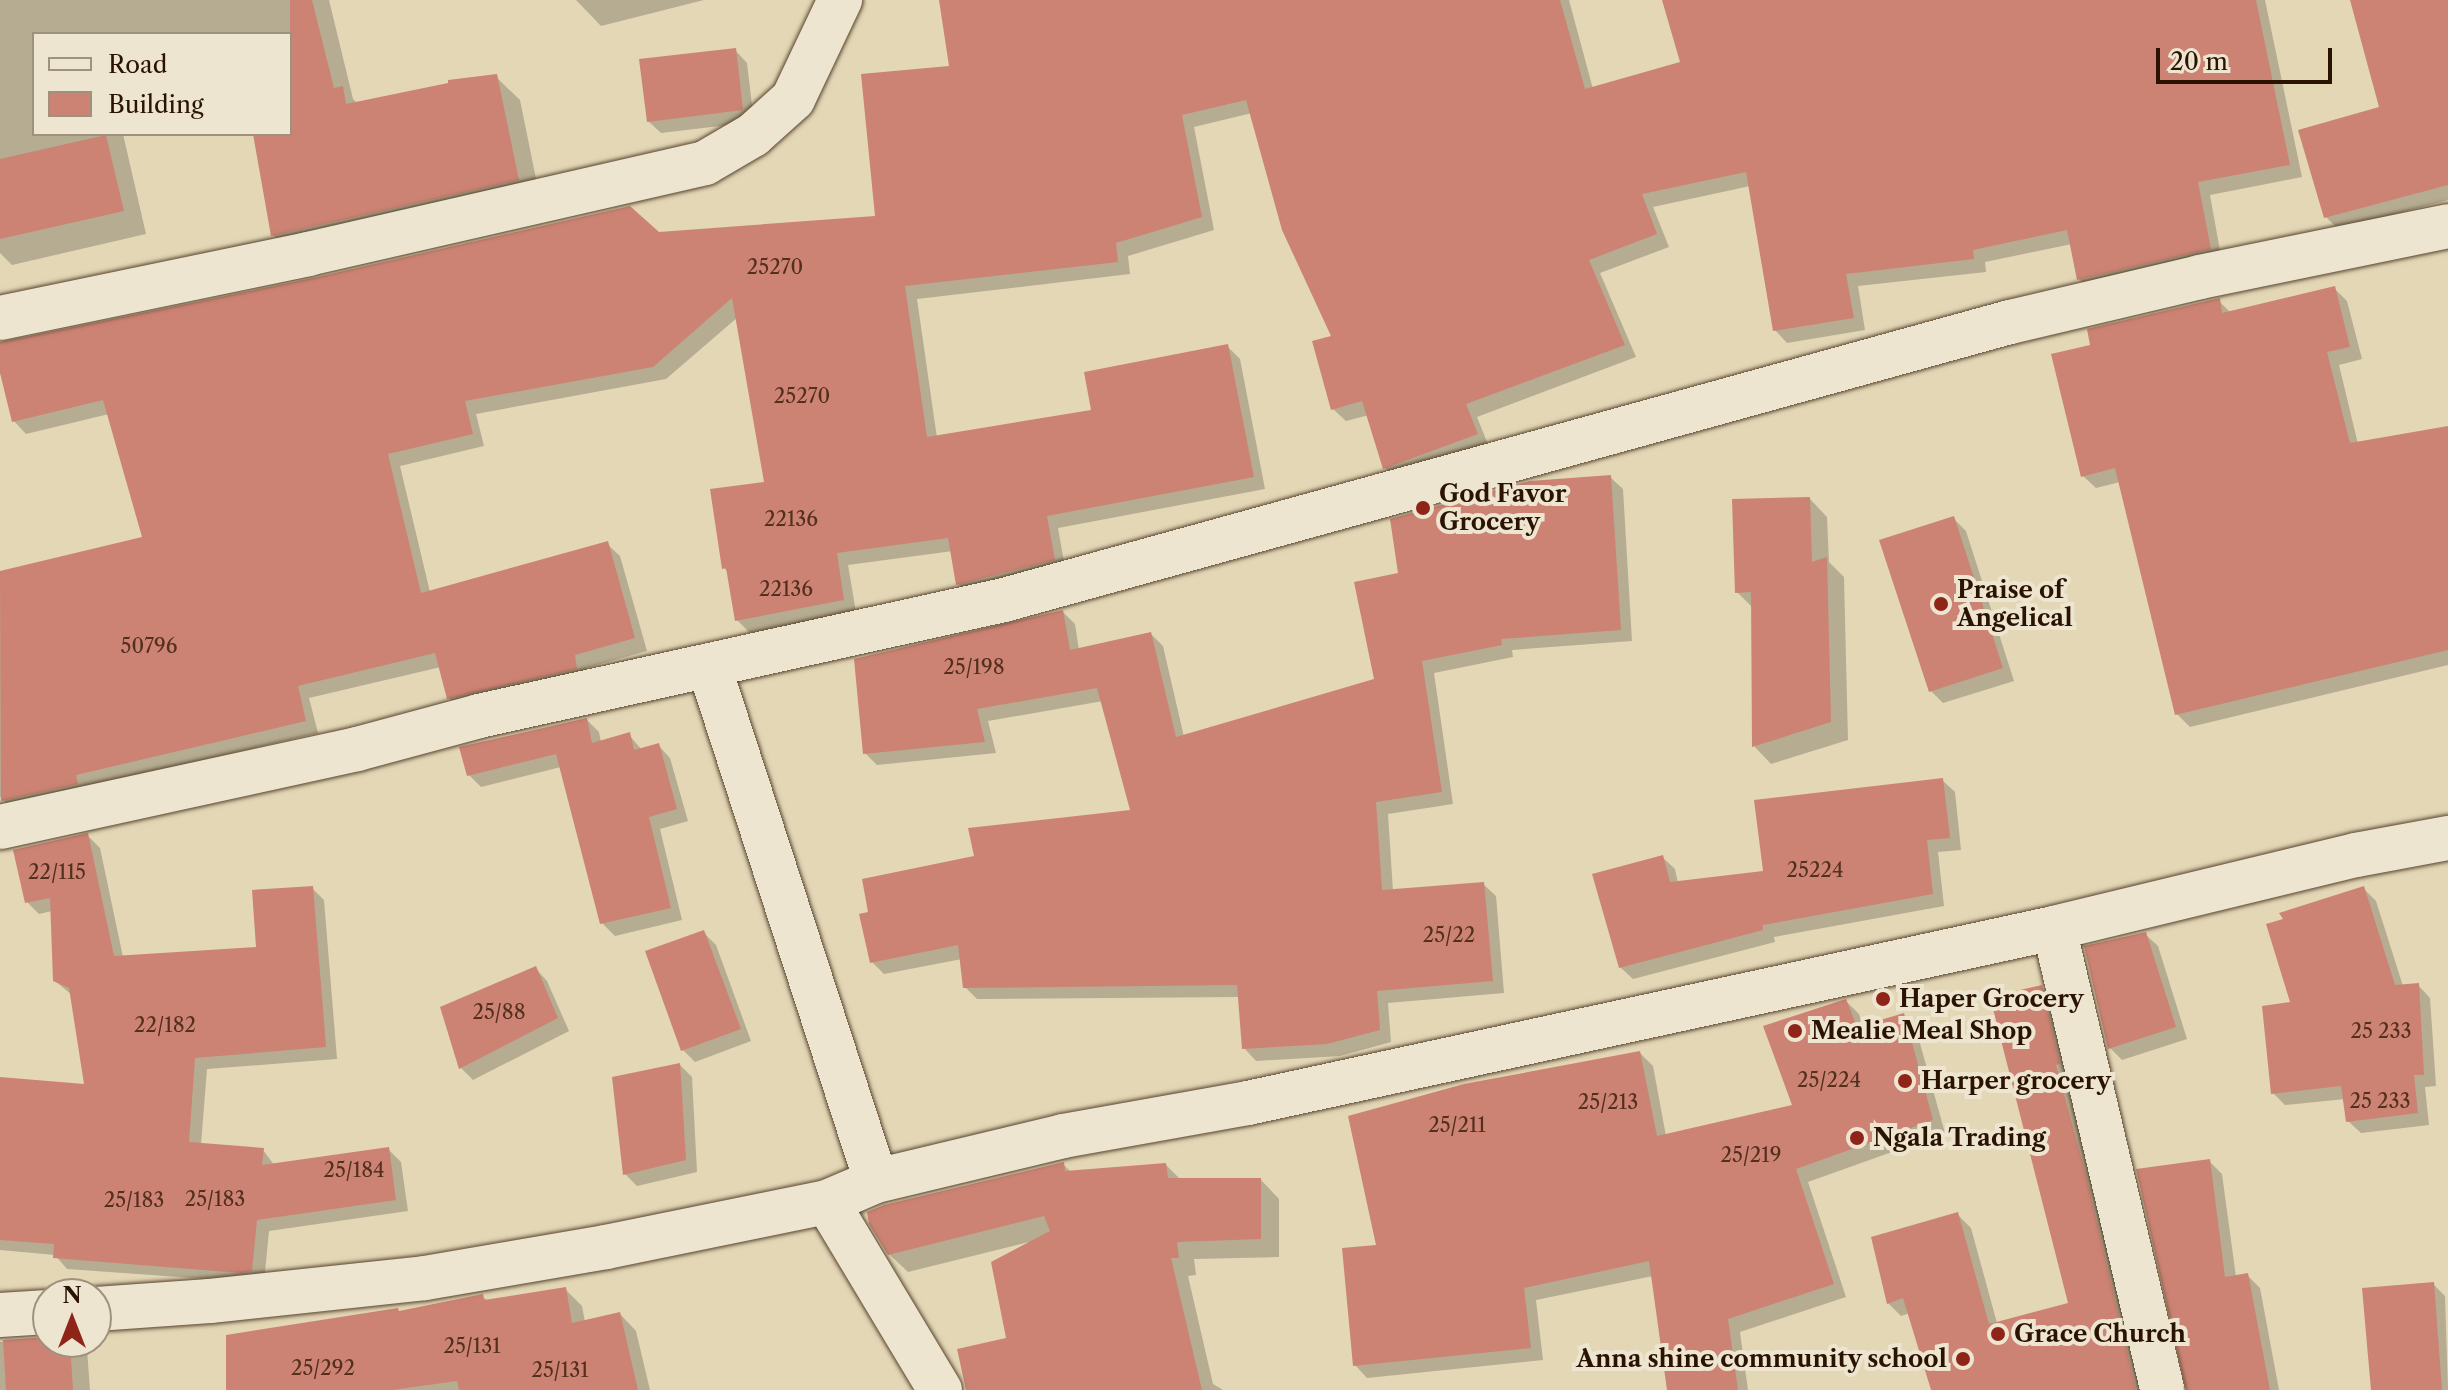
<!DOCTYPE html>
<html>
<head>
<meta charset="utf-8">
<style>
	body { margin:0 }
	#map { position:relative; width:2448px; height:1390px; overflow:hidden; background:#e3d7b6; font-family:"Libre Caslon Text",serif }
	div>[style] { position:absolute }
	.shadow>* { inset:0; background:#0003 }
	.building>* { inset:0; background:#cd8374 }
	.roads { filter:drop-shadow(0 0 2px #58442e) drop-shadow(0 0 2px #58442e) }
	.minor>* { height:44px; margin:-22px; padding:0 22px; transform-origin:22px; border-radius:22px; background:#ede5d0 }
	.dots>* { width:22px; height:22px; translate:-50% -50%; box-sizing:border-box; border:4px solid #ede5d0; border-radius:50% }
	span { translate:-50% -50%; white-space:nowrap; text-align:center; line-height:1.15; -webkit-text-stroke:8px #ede5d0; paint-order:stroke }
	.number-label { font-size:20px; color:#532f1e }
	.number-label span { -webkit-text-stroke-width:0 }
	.poi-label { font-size:24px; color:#2a1301; font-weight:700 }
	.left { translate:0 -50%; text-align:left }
	.right { translate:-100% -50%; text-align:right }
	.legend { position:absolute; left:32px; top:32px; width:260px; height:104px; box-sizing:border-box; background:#ede5d0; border:2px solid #9f917d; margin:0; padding:10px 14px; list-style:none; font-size:24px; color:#2a1301 }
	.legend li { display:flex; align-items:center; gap:16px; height:40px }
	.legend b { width:40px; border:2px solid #9f917d }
	.north { position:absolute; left:32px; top:1278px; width:80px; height:80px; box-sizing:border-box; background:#ede5d0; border:2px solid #9f917d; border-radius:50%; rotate:0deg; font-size:22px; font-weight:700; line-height:32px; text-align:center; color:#2a1301 }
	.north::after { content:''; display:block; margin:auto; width:28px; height:36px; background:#8f2418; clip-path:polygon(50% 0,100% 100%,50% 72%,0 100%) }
	.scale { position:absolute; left:2156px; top:48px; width:176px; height:36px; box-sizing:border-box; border:4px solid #2a1301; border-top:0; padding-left:10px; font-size:24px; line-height:28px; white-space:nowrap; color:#2a1301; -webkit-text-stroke:6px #ede5d0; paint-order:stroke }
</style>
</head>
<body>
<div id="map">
	<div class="shadow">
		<i style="clip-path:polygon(0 0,329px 0,353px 99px,358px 104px,496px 77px,520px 100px,541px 203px,296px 259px,273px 235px,255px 134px,290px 134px,290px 34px,34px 34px,34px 134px,123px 134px,146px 234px,12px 265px,0 253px)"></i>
		<i style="clip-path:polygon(576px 0,704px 0,601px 26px)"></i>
		<i style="clip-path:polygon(1008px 0,1569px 0,1593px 89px,1682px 63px,1664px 0,2265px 0,2302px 177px,2210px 195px,2222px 262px,2092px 292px,2079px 279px,2072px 244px,1985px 262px,1986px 272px,1858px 286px,1865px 330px,1787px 343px,1775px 330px,1750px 186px,1653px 207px,1669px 247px,1600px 273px,1636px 357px,1477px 417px,1489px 447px,1398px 481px,1385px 468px,1369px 415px,1346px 421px,1333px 409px,1334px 337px,1252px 113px,1194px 127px,1214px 230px,1128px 256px,1130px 274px,917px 299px,937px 438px,1094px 412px,1227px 346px,1240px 359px,1265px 489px,1058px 528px,1066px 573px,971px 597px,958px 584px,953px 551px,848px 565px,856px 612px,750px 633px,737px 620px,728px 572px,724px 568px,766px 484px,738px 317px,666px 379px,476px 414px,484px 446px,400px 466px,430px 592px,607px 544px,620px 556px,647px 651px,586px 668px,589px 681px,461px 711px,449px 698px,441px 667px,309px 698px,318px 733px,87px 787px,16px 813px,0 797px,0 573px,145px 539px,109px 414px,26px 434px,14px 421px,0 365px,0 344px,658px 234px,877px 217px,951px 68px)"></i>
		<i style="clip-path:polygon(2352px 0,2448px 0,2448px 200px,2338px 229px,2326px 217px,2382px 108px)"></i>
		<i style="clip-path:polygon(735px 50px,747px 63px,754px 122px,661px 133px,648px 121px)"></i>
		<i style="clip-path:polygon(2334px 288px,2347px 301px,2362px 359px,2339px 365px,2358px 444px,2448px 428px,2448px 665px,2190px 727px,2177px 714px,2120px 482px,2096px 488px,2083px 476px,2093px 346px,2219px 301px,2231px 313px)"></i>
		<i style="clip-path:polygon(1610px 477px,1623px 489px,1632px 641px,1512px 650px,1513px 657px,1434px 673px,1453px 804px,1388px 814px,1393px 891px,1483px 884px,1496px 896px,1504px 993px,1388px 1003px,1391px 1042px,1340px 1056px,1256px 1061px,1244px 1048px,1240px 997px,977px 999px,965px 987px,962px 959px,884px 974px,872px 962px,1133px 812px,1103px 701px,988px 721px,996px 753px,877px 765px,865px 753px,1063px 612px,1075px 624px,1079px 650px,1151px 634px,1163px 646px,1184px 737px,1376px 680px,1400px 575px)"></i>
		<i style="clip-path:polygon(1810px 499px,1827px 517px,1829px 562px,1844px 577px,1848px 740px,1771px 764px,1754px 746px,1753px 608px,1737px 592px)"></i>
		<i style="clip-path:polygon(1954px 519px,1966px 531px,2014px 681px,1943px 703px,1931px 691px)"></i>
		<i style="clip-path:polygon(587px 720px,599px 732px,601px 742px,629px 735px,642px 750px,658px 745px,670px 758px,688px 821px,660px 829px,682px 920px,615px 936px,602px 923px,561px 767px,481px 787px,469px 775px)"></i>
		<i style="clip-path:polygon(1942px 780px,1955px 792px,1961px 850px,1938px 852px,1944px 906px,1774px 937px,1775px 942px,1633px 979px,1620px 967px,1662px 857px,1675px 869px,1678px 883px,1765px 873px)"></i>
		<i style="clip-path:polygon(88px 836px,100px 848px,123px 957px,258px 949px,312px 888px,324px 900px,337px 1059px,207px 1069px,201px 1145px,263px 1150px,275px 1166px,388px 1149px,401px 1162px,408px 1211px,269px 1231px,264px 1283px,67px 1269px,55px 1255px,0 1250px,0 1079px,86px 1086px,72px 995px,55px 981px,52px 911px,39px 914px,27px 902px)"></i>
		<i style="clip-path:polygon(2364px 889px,2376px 901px,2403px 986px,2418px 985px,2430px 998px,2436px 1086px,2425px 1087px,2429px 1125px,2361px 1133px,2348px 1121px,2345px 1099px,2285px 1105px,2273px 1093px,2293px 1004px)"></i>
		<i style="clip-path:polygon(703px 932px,716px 945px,751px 1041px,695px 1062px,683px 1050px)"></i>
		<i style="clip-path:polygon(2145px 934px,2158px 946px,2187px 1039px,2122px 1060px,2110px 1048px)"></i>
		<i style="clip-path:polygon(535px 968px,547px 981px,569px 1031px,473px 1080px,461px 1068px)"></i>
		<i style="clip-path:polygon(2041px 987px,2054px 1000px,2145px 1390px,1932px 1390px,1910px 1313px,1901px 1316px,1888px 1303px,1958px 1215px,1971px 1228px,1997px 1323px,2070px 1304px)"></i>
		<i style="clip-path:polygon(1846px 1001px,1859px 1014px,1863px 1027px,1903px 1016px,1916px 1029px,1945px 1133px,1808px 1182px,1846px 1297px,1740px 1332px,1748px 1390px,1669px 1390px,1653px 1276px,1536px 1300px,1543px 1360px,1367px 1378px,1355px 1365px,1378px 1247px,1640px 1053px,1653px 1066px,1666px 1136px,1795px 1107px)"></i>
		<i style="clip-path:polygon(680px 1065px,692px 1077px,697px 1172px,637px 1186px,625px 1174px)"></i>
		<i style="clip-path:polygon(2209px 1161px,2222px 1174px,2236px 1277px,2247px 1275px,2260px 1288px,2279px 1390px,2188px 1390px)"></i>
		<i style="clip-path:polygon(1063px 1164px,1072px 1173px,1166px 1165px,1181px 1180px,1261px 1180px,1279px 1199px,1279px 1257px,1194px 1259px,1196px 1275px,1188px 1276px,1213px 1384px,1223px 1390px,968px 1390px,1009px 1340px,1029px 1242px,908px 1272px,889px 1254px)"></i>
		<i style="clip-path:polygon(2433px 1284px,2445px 1296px,2448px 1390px,2373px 1390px)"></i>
		<i style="clip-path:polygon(565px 1289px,582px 1306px,585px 1322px,620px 1314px,636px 1331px,650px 1390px,228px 1390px,400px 1313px,482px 1296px,488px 1301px)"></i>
		<i style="clip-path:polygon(48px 1339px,48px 1342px,80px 1342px,87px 1349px,90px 1390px,0 1390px,0 1342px)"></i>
	</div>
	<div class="building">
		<i style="clip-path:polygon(290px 0,312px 0,334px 88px,343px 86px,346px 104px,448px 83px,448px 80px,497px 74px,519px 180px,271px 236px,253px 134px,290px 134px)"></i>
		<i style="clip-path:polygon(939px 0,1560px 0,1585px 89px,1680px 62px,1662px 0,2256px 0,2290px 165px,2198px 182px,2211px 249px,2077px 280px,2067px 230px,1973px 250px,1974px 259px,1846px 274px,1854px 318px,1773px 331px,1746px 172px,1642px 194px,1657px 234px,1589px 260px,1625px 345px,1466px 404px,1478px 434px,1383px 469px,1362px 401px,1331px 410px,1312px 341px,1331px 336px,1282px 230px,1246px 100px,1182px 115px,1202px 217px,1116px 243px,1118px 262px,905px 286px,927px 437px,1091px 410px,1084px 372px,1228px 344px,1254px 477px,1047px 516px,1055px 560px,956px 585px,948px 538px,837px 553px,844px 600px,735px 621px,726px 568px,722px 569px,710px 489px,764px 482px,732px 298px,653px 367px,465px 401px,473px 434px,388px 454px,421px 593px,608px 541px,635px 638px,575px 655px,577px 669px,447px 699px,435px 653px,298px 686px,306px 721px,76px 775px,78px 784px,1px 801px,0 571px,142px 537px,103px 400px,12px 422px,0 373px,0 342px,313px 278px,630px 206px,659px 232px,875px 216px,861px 74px,949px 66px)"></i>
		<i style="clip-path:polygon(2350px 0,2448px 0,2448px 185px,2324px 218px,2298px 130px,2379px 107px)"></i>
		<i style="clip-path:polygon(736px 48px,743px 110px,647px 122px,639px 59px)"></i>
		<i style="clip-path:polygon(106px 135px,124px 211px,0 239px,0 159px)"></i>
		<i style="clip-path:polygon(2335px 286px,2350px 347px,2327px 352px,2350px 443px,2448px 426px,2448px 650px,2175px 715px,2115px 468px,2081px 477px,2051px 354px,2090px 345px,2087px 329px,2220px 298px,2222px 313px)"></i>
		<i style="clip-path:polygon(1611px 475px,1621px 630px,1501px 639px,1502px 645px,1422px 661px,1442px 792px,1376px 802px,1382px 890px,1484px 882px,1493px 981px,1377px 991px,1380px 1030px,1327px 1044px,1242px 1049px,1237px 985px,963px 988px,958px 945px,870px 963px,859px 914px,868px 912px,862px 879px,974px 856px,968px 828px,1130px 810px,1097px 688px,977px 709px,985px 742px,863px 754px,854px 659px,1063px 610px,1070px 650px,1151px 632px,1176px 737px,1374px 679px,1354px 582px,1398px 573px,1390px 519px,1530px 481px)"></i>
		<i style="clip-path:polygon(1810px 497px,1812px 562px,1827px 557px,1831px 722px,1752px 747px,1751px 592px,1735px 593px,1732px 499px)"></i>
		<i style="clip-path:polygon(1954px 516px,2003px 668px,1929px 692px,1879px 540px)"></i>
		<i style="clip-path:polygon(587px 718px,592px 743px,630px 732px,634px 750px,659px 743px,677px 809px,649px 817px,671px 908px,600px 924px,556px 754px,467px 776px,459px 747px)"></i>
		<i style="clip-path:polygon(1943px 778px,1950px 838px,1927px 840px,1933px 894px,1763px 925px,1763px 930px,1619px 968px,1592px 874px,1663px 855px,1670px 882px,1763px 871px,1754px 800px)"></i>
		<i style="clip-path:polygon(88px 833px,114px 956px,256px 947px,252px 890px,313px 886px,326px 1047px,195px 1058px,189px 1142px,264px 1148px,262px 1165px,389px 1147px,396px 1200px,257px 1220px,252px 1271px,241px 1273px,53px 1258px,54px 1244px,0 1240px,0 1077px,84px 1084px,69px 988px,53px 981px,50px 898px,25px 903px,13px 850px)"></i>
		<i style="clip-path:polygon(2364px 886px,2395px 985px,2419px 983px,2424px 1075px,2414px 1075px,2418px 1113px,2346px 1122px,2341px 1086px,2271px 1094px,2262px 1006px,2290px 1002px,2266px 924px,2283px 919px,2279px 913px)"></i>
		<i style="clip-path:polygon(704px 930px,741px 1029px,681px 1051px,645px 951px)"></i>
		<i style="clip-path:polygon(2146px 932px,2176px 1027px,2108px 1049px,2084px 946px)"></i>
		<i style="clip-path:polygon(536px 966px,558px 1018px,459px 1069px,440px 1007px)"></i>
		<i style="clip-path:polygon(2042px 985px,2060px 1064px,2056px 1065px,2085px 1171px,2136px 1390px,1931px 1390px,1903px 1298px,1887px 1304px,1871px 1237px,1958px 1212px,1989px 1324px,2068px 1303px,1990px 997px)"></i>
		<i style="clip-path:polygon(1846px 999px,1857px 1027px,1904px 1013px,1933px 1120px,1796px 1169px,1834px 1284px,1728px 1319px,1738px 1390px,1667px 1390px,1649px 1261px,1524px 1288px,1531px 1348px,1353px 1366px,1342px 1248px,1376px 1245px,1348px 1116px,1464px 1084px,1640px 1051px,1657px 1136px,1792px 1105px,1763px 1026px)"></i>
		<i style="clip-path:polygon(680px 1063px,686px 1160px,623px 1175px,612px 1077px)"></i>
		<i style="clip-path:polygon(2210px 1159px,2225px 1277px,2248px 1273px,2270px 1390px,2186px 1390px,2136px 1169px)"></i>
		<i style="clip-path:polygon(1064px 1162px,1065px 1171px,1166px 1163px,1168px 1178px,1261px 1178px,1261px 1239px,1177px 1242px,1179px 1258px,1171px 1258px,1202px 1390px,966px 1390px,957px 1349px,1006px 1338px,991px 1262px,1050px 1231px,1044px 1216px,888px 1255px,869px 1224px,867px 1212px,884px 1205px)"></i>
		<i style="clip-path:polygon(2434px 1282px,2442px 1390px,2371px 1390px,2362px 1288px)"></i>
		<i style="clip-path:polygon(566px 1287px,572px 1323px,620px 1312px,638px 1390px,459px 1390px,457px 1381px,392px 1390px,226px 1390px,226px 1335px,398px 1308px,399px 1311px,483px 1294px,484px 1300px)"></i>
		<i style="clip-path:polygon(48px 1337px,48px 1342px,70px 1342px,73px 1390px,6px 1390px,3px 1340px)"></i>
	</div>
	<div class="roads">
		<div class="minor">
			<i style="left:0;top:318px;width:315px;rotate:-11.7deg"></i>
			<i style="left:308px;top:254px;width:407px;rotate:-12.9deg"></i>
			<i style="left:705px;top:163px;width:56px;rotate:-30.3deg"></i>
			<i style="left:753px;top:135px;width:54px;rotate:-42deg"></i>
			<i style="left:793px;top:99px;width:110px;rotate:-64.6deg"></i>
			<i style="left:709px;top:666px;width:541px;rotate:72.03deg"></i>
			<i style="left:0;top:827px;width:365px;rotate:-12.3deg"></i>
			<i style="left:357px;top:749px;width:126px;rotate:-15.1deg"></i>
			<i style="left:479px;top:716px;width:538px;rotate:-12.46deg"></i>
			<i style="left:1004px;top:600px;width:1044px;rotate:-15.45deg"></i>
			<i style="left:2010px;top:322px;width:195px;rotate:-13.3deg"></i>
			<i style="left:2200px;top:277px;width:253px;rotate:-11.6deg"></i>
			<i style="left:2054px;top:928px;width:474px;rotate:76.8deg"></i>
			<i style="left:96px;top:1309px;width:114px;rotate:-4deg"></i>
			<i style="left:210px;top:1301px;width:216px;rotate:-6.1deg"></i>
			<i style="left:425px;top:1278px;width:184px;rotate:-9.7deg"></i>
			<i style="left:606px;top:1247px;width:226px;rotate:-11.5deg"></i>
			<i style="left:0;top:1315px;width:48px;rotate:-3.6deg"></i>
			<i style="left:940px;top:1390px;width:219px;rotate:-121deg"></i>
			<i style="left:827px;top:1202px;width:53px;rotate:-23.2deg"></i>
			<i style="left:876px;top:1181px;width:192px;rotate:-13.5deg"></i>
			<i style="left:1063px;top:1136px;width:188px;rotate:-10.1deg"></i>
			<i style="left:1248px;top:1103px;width:825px;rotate:-12.25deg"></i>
			<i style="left:2054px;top:928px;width:311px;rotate:-13.6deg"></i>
			<i style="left:2356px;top:855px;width:94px;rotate:-10.5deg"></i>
		</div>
	</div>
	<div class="dots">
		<i style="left:1423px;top:508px;background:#8f2418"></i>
		<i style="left:1941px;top:604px;background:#8f2418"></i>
		<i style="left:1883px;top:999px;background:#8f2418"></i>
		<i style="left:1795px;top:1031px;background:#8f2418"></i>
		<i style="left:1905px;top:1081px;background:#8f2418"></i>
		<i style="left:1857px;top:1138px;background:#8f2418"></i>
		<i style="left:1998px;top:1334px;background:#8f2418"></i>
		<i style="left:1963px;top:1359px;background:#8f2418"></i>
	</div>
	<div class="number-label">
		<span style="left:775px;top:267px">25270</span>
		<span style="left:802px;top:396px">25270</span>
		<span style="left:791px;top:519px">22136</span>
		<span style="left:786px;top:589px">22136</span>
		<span style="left:149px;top:646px">50796</span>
		<span style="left:974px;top:667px">25/198</span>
		<span style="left:1815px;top:870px">25224</span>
		<span style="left:57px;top:872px">22/115</span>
		<span style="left:1449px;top:935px">25/22</span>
		<span style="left:499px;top:1012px">25/88</span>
		<span style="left:165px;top:1025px">22/182</span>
		<span style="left:2381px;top:1031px">25 233</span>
		<span style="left:1829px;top:1080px">25/224</span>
		<span style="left:2380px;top:1101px">25 233</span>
		<span style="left:1608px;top:1102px">25/213</span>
		<span style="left:1457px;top:1125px">25/211</span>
		<span style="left:1751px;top:1155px">25/219</span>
		<span style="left:354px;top:1170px">25/184</span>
		<span style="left:215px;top:1199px">25/183</span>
		<span style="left:134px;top:1200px">25/183</span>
		<span style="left:472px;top:1346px">25/131</span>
		<span style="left:323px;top:1368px">25/292</span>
		<span style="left:560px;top:1370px">25/131</span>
	</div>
	<div class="poi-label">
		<span class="left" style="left:1439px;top:508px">God Favor<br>Grocery</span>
		<span class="left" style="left:1957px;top:604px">Praise of<br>Angelical</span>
		<span class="left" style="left:1899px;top:999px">Haper Grocery</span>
		<span class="left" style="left:1811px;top:1031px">Mealie Meal Shop</span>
		<span class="left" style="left:1921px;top:1081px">Harper grocery</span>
		<span class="left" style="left:1873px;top:1138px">Ngala Trading</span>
		<span class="left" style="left:2014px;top:1334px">Grace Church</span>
		<span class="right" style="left:1947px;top:1359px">Anna shine community school</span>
	</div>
	<ul class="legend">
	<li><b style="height:10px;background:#ede5d0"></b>Road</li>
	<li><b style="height:22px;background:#cd8374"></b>Building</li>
	</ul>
	<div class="north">N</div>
	<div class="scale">20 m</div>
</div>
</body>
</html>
